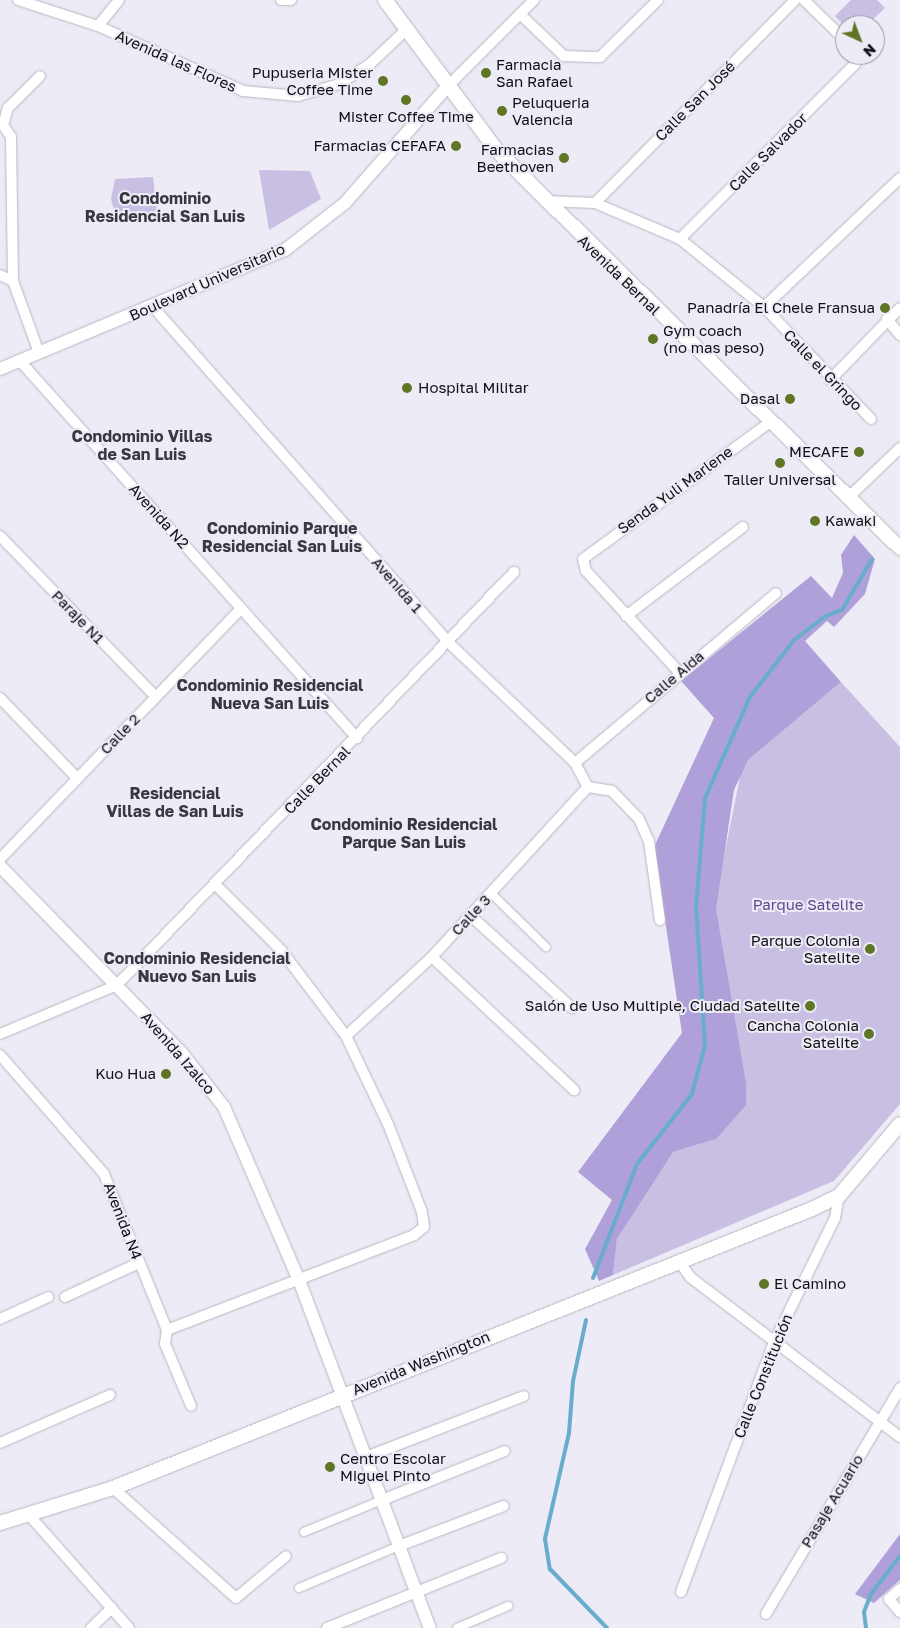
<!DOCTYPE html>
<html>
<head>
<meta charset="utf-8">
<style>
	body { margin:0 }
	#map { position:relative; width:900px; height:1628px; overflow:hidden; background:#edebf6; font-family:"Golos Text",sans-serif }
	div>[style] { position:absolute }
	.green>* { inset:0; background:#c8bfe3 }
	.forest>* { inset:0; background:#afa0da }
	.stream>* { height:4px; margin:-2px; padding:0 2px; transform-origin:2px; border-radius:2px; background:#69adcd }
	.roads { filter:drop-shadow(0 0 1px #b9b7c2) drop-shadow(0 0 1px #b9b7c2) }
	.pedestrian>* { height:8px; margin:-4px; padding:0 4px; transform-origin:4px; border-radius:4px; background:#fff }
	.minor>* { height:10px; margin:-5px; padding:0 5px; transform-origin:5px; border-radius:5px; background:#fff }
	.tertiary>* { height:12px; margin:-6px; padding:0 6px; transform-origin:6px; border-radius:6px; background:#fff }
	.secondary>* { height:14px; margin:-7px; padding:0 7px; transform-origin:7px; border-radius:7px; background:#fff }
	.dots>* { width:14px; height:14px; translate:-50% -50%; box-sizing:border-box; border:2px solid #edebf6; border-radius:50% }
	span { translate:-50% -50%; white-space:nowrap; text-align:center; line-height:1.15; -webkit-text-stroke:4px #edebf6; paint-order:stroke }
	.street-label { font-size:15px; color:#101013 }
	.poi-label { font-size:15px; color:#101013 }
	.left { translate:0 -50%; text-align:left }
	.right { translate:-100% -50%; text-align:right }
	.park-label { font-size:15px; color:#5d488e }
	.neighbourhood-label { font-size:16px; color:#393740; font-weight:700 }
	.north { position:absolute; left:835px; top:15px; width:50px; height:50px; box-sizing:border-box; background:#edebf6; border:1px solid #95939b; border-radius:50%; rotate:137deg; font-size:14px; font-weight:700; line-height:20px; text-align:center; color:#101013 }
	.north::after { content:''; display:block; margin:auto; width:18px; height:22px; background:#5f7627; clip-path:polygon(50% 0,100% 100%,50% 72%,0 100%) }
</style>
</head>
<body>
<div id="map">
	<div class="green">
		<i style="clip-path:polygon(851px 0,877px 0,885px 8px,867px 25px,845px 27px,835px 16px)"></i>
		<i style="clip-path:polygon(259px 170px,310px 171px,321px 199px,269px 230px)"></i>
		<i style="clip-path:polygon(153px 177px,158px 220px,117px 221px,111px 199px,115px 179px)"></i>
		<i style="clip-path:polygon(841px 682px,900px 747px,900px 1104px,834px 1181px,613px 1275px,617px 1239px,667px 1160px,673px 1152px,716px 1139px,716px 896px,741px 772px,748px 760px)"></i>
	</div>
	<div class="forest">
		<i style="clip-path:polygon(854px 535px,875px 559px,865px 594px,834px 627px,827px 621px,805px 641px,841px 682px,748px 760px,734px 790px,716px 909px,746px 1083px,746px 1105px,716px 1139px,673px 1152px,617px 1239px,613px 1275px,599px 1281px,585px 1249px,612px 1200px,578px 1172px,682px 1033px,654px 847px,714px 718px,681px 681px,811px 576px,832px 598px,843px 573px,841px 555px)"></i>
		<i style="clip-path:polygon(900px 1534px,900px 1580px,874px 1603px,855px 1594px)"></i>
	</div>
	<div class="stream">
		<i style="left:593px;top:1278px;width:122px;rotate:-68.9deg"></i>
		<i style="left:637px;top:1164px;width:89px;rotate:-51.8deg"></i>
		<i style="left:692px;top:1094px;width:51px;rotate:-75.1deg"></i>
		<i style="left:705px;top:1045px;width:139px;rotate:-93.7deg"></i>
		<i style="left:696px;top:906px;width:108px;rotate:-85.2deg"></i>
		<i style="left:705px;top:798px;width:111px;rotate:-66deg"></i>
		<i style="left:750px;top:697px;width:72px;rotate:-52.3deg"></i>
		<i style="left:794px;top:640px;width:40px;rotate:-37deg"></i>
		<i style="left:826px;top:616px;width:17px;rotate:-21deg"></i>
		<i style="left:842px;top:610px;width:59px;rotate:-59.5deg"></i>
		<i style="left:586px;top:1320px;width:62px;rotate:102deg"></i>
		<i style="left:573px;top:1381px;width:52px;rotate:94.4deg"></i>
		<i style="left:569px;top:1433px;width:109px;rotate:102.8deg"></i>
		<i style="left:545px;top:1539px;width:30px;rotate:81deg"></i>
		<i style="left:550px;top:1569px;width:82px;rotate:46deg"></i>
		<i style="left:866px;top:1628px;width:16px;rotate:-97deg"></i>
		<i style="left:864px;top:1612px;width:19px;rotate:-69deg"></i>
		<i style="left:871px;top:1594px;width:48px;rotate:-52.7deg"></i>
	</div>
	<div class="roads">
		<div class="pedestrian">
			<i style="left:492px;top:894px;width:76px;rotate:44.5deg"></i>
			<i style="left:304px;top:1532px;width:84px;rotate:-22.3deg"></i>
			<i style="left:299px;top:1588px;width:108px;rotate:-22.8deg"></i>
			<i style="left:457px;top:1628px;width:56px;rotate:-23.3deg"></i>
		</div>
		<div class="minor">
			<i style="left:18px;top:0;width:84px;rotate:18deg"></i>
			<i style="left:98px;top:26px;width:159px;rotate:24.1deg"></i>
			<i style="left:243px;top:91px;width:55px;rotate:5.2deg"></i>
			<i style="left:298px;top:96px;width:43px;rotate:-16.3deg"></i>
			<i style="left:339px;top:84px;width:37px;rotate:-33deg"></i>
			<i style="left:370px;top:64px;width:51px;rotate:-43.4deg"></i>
			<i style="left:281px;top:0;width:10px"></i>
			<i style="left:804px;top:0;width:57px;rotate:44.3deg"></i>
			<i style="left:520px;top:14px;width:61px;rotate:43.7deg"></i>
			<i style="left:564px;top:56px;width:36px;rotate:2deg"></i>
			<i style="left:600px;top:57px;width:81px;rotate:-44.5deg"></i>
			<i style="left:98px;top:26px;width:33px;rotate:-51deg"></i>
			<i style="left:447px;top:87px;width:123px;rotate:-45deg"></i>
			<i style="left:3px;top:125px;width:14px;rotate:56deg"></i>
			<i style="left:11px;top:137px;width:144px;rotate:89.2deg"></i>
			<i style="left:13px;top:281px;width:77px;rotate:70.1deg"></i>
			<i style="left:3px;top:125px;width:18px;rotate:-74deg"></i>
			<i style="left:8px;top:108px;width:45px;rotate:-45deg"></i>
			<i style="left:545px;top:201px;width:50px;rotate:2.3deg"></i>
			<i style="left:595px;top:203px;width:92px;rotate:23deg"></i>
			<i style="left:680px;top:239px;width:108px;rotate:39deg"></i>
			<i style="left:764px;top:307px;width:155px;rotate:46.3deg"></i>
			<i style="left:595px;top:203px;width:285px;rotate:-45.4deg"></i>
			<i style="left:680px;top:239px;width:247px;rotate:-45deg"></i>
			<i style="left:855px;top:64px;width:9px;rotate:-96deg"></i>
			<i style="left:0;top:275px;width:14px;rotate:25deg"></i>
			<i style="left:153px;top:307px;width:446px;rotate:48.6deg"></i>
			<i style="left:448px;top:642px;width:175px;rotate:43.6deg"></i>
			<i style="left:575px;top:763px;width:27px;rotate:62deg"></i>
			<i style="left:764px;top:307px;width:187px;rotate:-43.5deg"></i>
			<i style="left:887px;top:319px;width:21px;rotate:51deg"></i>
			<i style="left:20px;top:361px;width:506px;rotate:48.21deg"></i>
			<i style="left:830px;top:380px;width:100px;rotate:-45.8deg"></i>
			<i style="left:849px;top:497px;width:71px;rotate:-43.9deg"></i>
			<i style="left:0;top:536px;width:224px;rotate:45.9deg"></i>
			<i style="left:626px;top:616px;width:147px;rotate:-37.3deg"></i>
			<i style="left:679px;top:672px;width:137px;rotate:-132.6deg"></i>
			<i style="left:586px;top:571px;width:12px;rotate:-104deg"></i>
			<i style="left:583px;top:559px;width:232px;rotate:-36.2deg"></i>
			<i style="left:0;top:698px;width:111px;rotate:46.1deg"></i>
			<i style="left:575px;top:763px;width:263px;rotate:-40.2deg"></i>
			<i style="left:588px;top:787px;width:24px;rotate:9deg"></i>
			<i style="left:612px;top:791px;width:39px;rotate:46deg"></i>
			<i style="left:639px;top:819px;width:24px;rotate:66deg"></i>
			<i style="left:649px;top:841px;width:80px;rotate:82.1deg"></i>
			<i style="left:0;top:859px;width:346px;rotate:-46.1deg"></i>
			<i style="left:471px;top:916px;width:137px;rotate:42.3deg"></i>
			<i style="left:432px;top:957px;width:195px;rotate:43.1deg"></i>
			<i style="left:0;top:1034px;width:127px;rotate:-22.7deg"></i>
			<i style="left:117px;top:985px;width:573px;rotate:-46.13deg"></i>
			<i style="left:346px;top:1036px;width:117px;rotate:-42.6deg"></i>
			<i style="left:432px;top:957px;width:231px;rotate:-47.5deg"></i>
			<i style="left:0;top:1055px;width:158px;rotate:48.8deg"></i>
			<i style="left:104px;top:1174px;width:168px;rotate:68deg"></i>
			<i style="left:679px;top:1261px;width:19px;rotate:55deg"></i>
			<i style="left:690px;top:1277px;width:264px;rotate:37.3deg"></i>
			<i style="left:65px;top:1297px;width:81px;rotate:-24.7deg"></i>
			<i style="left:0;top:1319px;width:53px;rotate:-24.6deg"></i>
			<i style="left:167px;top:1330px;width:265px;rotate:-21deg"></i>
			<i style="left:414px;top:1235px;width:13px;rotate:-39deg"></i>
			<i style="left:424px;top:1227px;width:15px;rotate:-98deg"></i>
			<i style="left:422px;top:1212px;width:94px;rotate:-111.1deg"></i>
			<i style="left:388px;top:1124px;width:98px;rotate:-115.5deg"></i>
			<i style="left:346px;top:1036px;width:108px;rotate:-127.1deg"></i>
			<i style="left:281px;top:950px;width:92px;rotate:-135deg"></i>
			<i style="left:167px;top:1330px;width:14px;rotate:98deg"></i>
			<i style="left:165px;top:1344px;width:67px;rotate:67.2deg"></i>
			<i style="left:0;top:1443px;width:120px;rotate:-23.6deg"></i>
			<i style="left:366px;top:1457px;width:169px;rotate:-21.1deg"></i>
			<i style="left:113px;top:1488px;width:165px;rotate:41.8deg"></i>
			<i style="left:236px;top:1598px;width:65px;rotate:-40deg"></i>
			<i style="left:382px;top:1500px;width:132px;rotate:-21.7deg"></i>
			<i style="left:29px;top:1515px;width:151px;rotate:48.5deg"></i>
			<i style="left:399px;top:1546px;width:112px;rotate:-20.9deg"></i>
			<i style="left:900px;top:1589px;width:15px;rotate:138deg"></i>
			<i style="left:889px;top:1599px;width:17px;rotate:50deg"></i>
			<i style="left:681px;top:1592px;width:267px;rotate:-69.6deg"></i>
			<i style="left:774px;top:1342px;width:138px;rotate:-63.8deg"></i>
			<i style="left:835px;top:1218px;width:22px;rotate:-80deg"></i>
			<i style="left:766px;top:1614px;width:263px;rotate:-59.3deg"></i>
			<i style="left:91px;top:1628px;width:29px;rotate:-44deg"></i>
			<i style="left:327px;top:1628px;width:188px;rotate:-21.9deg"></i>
		</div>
		<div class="tertiary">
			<i style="left:0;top:369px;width:309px;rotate:-22.7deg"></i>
			<i style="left:285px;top:250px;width:76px;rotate:-38.1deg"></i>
			<i style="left:345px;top:203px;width:154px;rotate:-48.7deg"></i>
			<i style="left:0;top:866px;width:260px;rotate:45.8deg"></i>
			<i style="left:181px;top:1052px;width:70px;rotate:52deg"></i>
			<i style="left:224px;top:1107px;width:189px;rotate:66.6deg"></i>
			<i style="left:299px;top:1280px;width:372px;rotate:69.4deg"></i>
		</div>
		<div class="secondary">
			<i style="left:385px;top:0;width:189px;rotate:53.4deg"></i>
			<i style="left:498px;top:152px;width:564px;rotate:44.57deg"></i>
			<i style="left:0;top:1523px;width:118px;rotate:-17.2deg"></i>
			<i style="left:113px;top:1488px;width:753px;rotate:-21.76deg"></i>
			<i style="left:812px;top:1209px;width:30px;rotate:-26deg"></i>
			<i style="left:839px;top:1196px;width:94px;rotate:-49.7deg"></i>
		</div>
	</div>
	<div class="dots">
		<i style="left:486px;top:73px;background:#5f7627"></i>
		<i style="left:383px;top:81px;background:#5f7627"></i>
		<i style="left:406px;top:100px;background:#5f7627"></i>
		<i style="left:502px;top:111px;background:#5f7627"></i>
		<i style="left:456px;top:146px;background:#5f7627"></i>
		<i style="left:564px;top:158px;background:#5f7627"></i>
		<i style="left:885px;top:308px;background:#5f7627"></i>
		<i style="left:653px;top:339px;background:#5f7627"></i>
		<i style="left:407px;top:388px;background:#5f7627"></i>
		<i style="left:790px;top:399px;background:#5f7627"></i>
		<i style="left:859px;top:452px;background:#5f7627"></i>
		<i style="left:780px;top:463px;background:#5f7627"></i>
		<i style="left:815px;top:521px;background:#5f7627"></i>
		<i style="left:870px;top:949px;background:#5f7627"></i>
		<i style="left:810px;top:1006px;background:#5f7627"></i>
		<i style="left:869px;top:1034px;background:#5f7627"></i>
		<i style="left:166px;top:1074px;background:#5f7627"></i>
		<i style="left:764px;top:1284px;background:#5f7627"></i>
		<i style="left:330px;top:1467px;background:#5f7627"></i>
	</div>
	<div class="street-label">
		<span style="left:176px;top:61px;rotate:24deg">Avenida las Flores</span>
		<span style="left:695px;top:101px;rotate:-45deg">Calle San José</span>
		<span style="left:768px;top:152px;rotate:-45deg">Calle Salvador</span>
		<span style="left:619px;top:275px;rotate:44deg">Avenida Bernal</span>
		<span style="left:207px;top:282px;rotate:-24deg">Boulevard Universitario</span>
		<span style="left:823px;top:370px;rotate:46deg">Calle el Gringo</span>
		<span style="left:675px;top:490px;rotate:-36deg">Senda Yuli Marlene</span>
		<span style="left:159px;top:516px;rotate:48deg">Avenida N2</span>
		<span style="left:397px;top:585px;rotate:49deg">Avenida 1</span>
		<span style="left:78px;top:617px;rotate:46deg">Paraje N1</span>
		<span style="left:674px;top:677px;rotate:-40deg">Calle Aida</span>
		<span style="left:120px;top:734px;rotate:-46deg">Calle 2</span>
		<span style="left:317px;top:780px;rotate:-46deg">Calle Bernal</span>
		<span style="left:471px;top:915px;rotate:-47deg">Calle 3</span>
		<span style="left:178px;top:1053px;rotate:49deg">Avenida Izalco</span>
		<span style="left:123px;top:1221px;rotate:69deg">Avenida N4</span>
		<span style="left:421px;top:1363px;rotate:-22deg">Avenida Washington</span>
		<span style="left:763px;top:1376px;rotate:-68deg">Calle Constitución</span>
		<span style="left:832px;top:1501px;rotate:-59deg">Pasaje Acuario</span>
	</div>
	<div class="poi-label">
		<span class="left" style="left:496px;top:73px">Farmacia<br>San Rafael</span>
		<span class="right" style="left:373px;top:81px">Pupuseria Mister<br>Coffee Time</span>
		<span class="left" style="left:512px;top:111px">Peluqueria<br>Valencia</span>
		<span style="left:406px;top:117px">Mister Coffee Time</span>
		<span class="right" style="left:446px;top:146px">Farmacias CEFAFA</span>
		<span class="right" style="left:554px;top:158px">Farmacias<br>Beethoven</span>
		<span class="right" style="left:875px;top:308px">Panadría El Chele Fransua</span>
		<span class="left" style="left:663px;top:339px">Gym coach<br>(no mas peso)</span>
		<span class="left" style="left:418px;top:388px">Hospital Militar</span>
		<span class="right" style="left:780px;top:399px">Dasal</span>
		<span class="right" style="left:849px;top:452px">MECAFE</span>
		<span style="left:780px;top:480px">Taller Universal</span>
		<span class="left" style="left:825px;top:521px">Kawaki</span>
		<span class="right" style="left:860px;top:949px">Parque Colonia<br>Satelite</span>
		<span class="right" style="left:800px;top:1006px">Salón de Uso Multiple, Ciudad Satelite</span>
		<span class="right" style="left:859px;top:1034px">Cancha Colonia<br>Satelite</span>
		<span class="right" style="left:156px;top:1074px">Kuo Hua</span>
		<span class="left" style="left:774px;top:1284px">El Camino</span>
		<span class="left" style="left:340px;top:1467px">Centro Escolar<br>Miguel Pinto</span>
	</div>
	<div class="park-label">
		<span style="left:808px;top:905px">Parque Satelite</span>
	</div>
	<div class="neighbourhood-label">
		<span style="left:165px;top:207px">Condominio<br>Residencial San Luis</span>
		<span style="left:142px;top:445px">Condominio Villas<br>de San Luis</span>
		<span style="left:282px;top:537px">Condominio Parque<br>Residencial San Luis</span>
		<span style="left:270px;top:694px">Condominio Residencial<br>Nueva San Luis</span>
		<span style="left:175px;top:802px">Residencial<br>Villas de San Luis</span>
		<span style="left:404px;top:833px">Condominio Residencial<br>Parque San Luis</span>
		<span style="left:197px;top:967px">Condominio Residencial<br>Nuevo San Luis</span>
	</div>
	<div class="north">N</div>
</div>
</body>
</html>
